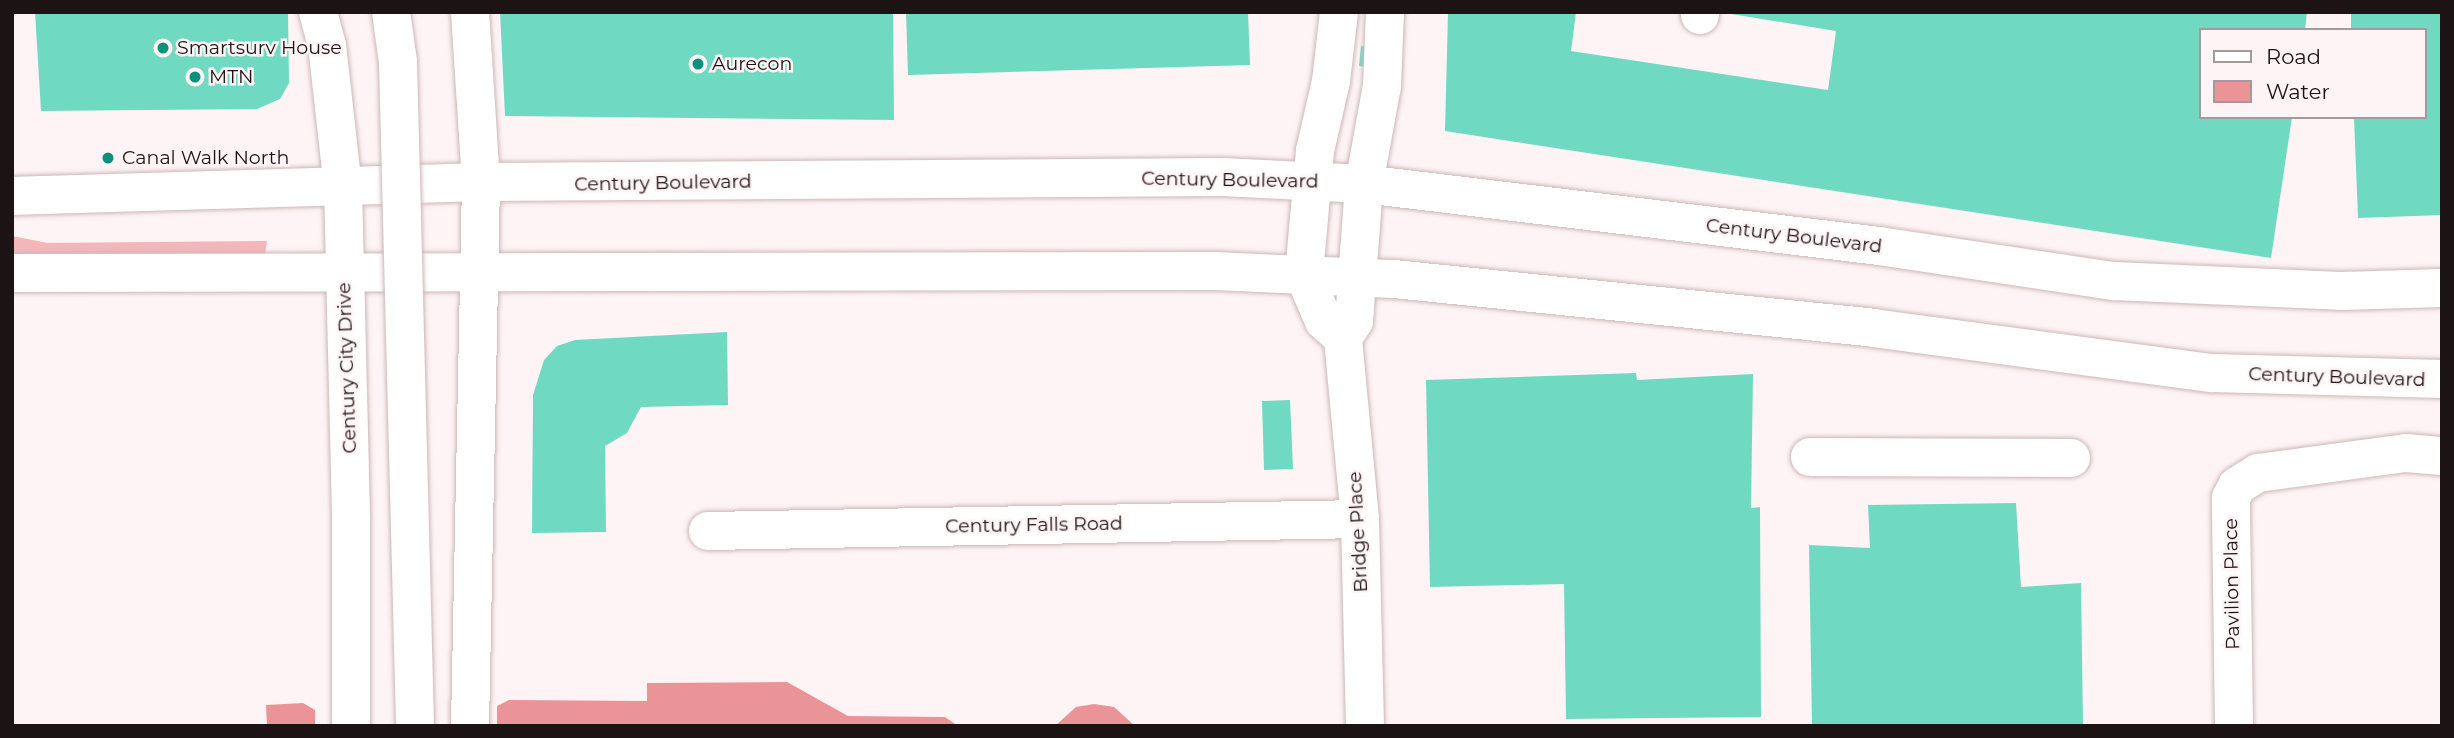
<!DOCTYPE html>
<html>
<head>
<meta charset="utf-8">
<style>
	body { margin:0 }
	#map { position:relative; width:2454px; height:738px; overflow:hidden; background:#fef4f5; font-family:Montserrat,sans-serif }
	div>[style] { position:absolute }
	.green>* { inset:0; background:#f4b7b9 }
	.water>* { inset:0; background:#ea9498 }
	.pier>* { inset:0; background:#fef4f5 }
	.building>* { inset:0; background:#70d9c2 }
	.roads { filter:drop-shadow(0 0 2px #cdb7b8) drop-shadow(0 0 2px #cdb7b8) }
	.minor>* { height:38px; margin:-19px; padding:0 19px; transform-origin:19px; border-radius:19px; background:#fff }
	.major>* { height:38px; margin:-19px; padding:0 19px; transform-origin:19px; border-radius:19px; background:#fff }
	.bridges { filter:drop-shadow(0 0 2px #cdb7b8) drop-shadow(0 0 2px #cdb7b8) }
	.minor-bridge>* { height:38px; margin:-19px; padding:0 19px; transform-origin:19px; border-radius:19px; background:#fff }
	.dots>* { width:19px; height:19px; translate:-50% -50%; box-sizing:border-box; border:4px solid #fef4f5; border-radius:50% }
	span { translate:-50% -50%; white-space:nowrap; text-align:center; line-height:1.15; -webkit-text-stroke:5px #fef4f5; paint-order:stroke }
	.poi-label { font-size:19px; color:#1b1314 }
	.left { translate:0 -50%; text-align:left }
	.street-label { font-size:19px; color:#1b1314 }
	.frame { position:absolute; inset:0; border:14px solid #1b1314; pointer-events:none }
	.legend { position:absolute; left:2199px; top:28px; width:228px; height:91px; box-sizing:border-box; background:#fef4f5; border:2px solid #a39a9b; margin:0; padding:9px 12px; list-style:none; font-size:21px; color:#1b1314 }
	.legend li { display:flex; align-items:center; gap:14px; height:35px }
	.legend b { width:35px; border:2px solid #a39a9b }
</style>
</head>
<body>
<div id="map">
	<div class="green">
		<i style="clip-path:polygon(12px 236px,48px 243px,267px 241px,265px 255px,12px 255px)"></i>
	</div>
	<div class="water">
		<i style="clip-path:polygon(787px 682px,848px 716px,945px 717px,958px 726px,267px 726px,266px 705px,303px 703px,315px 710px,497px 706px,509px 700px,647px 701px,647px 683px)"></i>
		<i style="clip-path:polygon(1094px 704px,1114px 707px,1135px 726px,1055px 726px,1076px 707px)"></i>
	</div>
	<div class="pier">
		<i style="clip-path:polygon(497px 702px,497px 726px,315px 726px,315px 706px)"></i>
	</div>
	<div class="building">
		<i style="clip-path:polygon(35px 12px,288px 12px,289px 83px,280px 99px,257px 109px,41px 111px)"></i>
		<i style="clip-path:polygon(500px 12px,893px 12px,894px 120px,505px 116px)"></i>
		<i style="clip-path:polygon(906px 12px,1248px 12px,1250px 65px,908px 75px)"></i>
		<i style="clip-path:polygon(1448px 12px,1576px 12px,1571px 51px,1828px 90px,1836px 31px,1719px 12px,2307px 12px,2305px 30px,2200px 30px,2200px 117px,2292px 117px,2271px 258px,1445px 131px)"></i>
		<i style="clip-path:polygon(2351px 12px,2442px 12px,2442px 215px,2358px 218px,2354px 117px,2424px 117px,2424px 30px,2351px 30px)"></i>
		<i style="clip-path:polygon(1361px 46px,1379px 48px,1377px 68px,1359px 66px)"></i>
		<i style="clip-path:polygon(727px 332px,728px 405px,641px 407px,627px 433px,605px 446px,606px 532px,532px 533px,533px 395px,544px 360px,557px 346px,575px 340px)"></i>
		<i style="clip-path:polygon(1636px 373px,1637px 380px,1753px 374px,1751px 508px,1760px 507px,1761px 717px,1566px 719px,1564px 584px,1430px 587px,1426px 380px)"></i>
		<i style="clip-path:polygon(1290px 400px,1293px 469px,1264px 470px,1262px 401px)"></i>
		<i style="clip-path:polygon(2016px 503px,2021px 587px,2081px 583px,2083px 726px,1812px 726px,1809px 545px,1870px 548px,1868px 505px)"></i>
	</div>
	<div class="roads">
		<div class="minor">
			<i style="left:318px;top:12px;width:34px;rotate:75deg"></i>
			<i style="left:327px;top:45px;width:143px;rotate:83.6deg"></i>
			<i style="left:470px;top:12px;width:170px;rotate:86.3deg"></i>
			<i style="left:1339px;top:12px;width:69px;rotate:96.6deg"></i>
			<i style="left:1331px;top:81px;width:72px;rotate:102.9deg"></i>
			<i style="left:1315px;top:151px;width:124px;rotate:95.1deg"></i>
			<i style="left:1304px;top:275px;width:50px;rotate:66.5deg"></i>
			<i style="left:1324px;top:321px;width:25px;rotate:42deg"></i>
			<i style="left:1700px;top:15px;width:3px;rotate:-90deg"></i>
			<i style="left:1810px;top:457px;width:261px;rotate:0.2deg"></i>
			<i style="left:708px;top:531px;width:652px;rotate:-1.05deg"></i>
			<i style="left:1365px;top:726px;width:207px;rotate:-91.4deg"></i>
			<i style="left:1360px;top:519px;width:182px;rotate:-95.4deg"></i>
			<i style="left:1343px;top:338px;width:20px;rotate:-57deg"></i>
			<i style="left:1354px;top:321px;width:137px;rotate:-85.8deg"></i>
			<i style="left:1364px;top:184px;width:100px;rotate:-79.6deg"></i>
			<i style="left:1382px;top:86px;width:74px;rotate:-87.7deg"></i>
			<i style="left:2234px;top:726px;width:228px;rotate:-90.8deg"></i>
			<i style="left:2231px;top:498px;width:13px;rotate:-63deg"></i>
			<i style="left:2237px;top:486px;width:25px;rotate:-32deg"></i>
			<i style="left:2258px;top:473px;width:149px;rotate:-7.7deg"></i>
			<i style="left:2406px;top:453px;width:36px;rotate:5deg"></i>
		</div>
		<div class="major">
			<i style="left:343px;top:187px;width:332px;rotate:88.6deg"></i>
			<i style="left:351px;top:519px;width:207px;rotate:90deg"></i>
			<i style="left:12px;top:196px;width:469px;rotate:-1.7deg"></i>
			<i style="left:481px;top:182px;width:741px;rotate:-0.39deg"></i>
			<i style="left:1222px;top:177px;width:142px;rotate:2.8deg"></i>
			<i style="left:1364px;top:184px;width:519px;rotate:6.86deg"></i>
			<i style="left:1879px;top:246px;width:238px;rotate:8.5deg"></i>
			<i style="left:2114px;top:281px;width:226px;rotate:2.5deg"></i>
			<i style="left:2340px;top:291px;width:102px;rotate:-1.7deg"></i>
			<i style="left:12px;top:273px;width:1203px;rotate:-0.1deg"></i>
			<i style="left:1215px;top:271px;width:179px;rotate:2.6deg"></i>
			<i style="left:1394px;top:279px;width:481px;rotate:5.8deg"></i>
			<i style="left:1873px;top:328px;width:341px;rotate:7.6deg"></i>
			<i style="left:2211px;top:373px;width:231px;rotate:1.5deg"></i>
			<i style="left:470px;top:726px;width:544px;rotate:-88.84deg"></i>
		</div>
	</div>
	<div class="bridges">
		<div class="minor-bridge">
			<i style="left:391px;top:12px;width:50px;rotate:82deg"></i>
			<i style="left:398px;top:62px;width:664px;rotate:88.53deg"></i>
		</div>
	</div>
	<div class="dots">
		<i style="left:163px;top:48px;background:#08927d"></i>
		<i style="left:698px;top:64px;background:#08927d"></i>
		<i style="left:195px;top:77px;background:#08927d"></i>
		<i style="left:108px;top:158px;background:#08927d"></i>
	</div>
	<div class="poi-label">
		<span class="left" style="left:177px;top:48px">Smartsurv House</span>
		<span class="left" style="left:712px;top:64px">Aurecon</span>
		<span class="left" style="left:209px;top:77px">MTN</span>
		<span class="left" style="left:122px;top:158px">Canal Walk North</span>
	</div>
	<div class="street-label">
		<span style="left:1230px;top:180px;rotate:1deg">Century Boulevard</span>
		<span style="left:663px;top:183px;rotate:-1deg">Century Boulevard</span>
		<span style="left:1794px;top:236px;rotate:7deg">Century Boulevard</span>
		<span style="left:347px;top:368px;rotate:-92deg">Century City Drive</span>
		<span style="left:2337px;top:377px;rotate:2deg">Century Boulevard</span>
		<span style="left:1034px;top:525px;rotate:-1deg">Century Falls Road</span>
		<span style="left:1358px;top:532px;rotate:-93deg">Bridge Place</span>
		<span style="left:2232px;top:584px;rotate:-91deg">Pavilion Place</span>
	</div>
	<div class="frame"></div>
	<ul class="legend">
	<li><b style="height:9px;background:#fff"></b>Road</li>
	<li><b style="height:19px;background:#ea9498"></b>Water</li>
	</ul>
</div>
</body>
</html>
